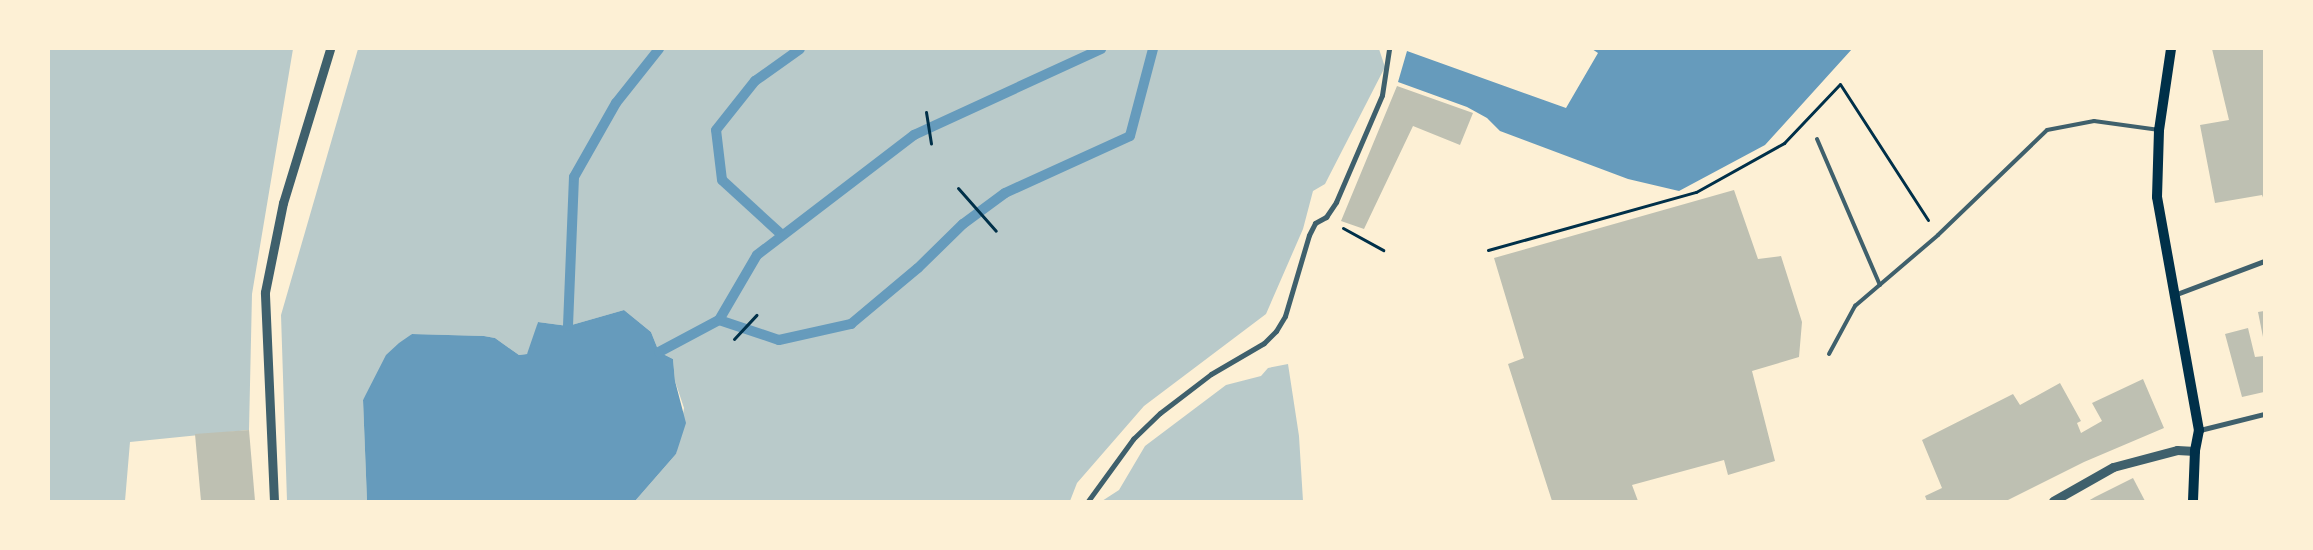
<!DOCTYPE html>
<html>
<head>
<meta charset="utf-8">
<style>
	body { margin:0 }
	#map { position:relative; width:2313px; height:550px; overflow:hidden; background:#fdf0d5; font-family:"Noto Sans",sans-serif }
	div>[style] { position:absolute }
	.green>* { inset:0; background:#b9caca }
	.water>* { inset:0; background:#669bbc }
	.stream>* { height:10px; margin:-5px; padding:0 5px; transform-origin:5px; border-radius:5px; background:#669bbc }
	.building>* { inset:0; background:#bec0b2 }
	.path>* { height:3px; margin:-1.5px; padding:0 1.5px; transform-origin:1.5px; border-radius:1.5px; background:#003049 }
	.service>* { height:4px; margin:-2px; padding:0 2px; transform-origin:2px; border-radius:2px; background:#3f606c }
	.pedestrian>* { height:4.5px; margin:-2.25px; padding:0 2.25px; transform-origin:2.25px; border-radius:2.25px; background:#3f606c }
	.minor>* { height:5px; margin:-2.5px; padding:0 2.5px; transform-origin:2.5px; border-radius:2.5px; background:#3f606c }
	.tertiary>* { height:9px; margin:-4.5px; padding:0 4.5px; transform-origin:4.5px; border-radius:4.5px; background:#3f606c }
	.secondary>* { height:10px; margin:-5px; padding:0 5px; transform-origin:5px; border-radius:5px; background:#003049 }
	span { translate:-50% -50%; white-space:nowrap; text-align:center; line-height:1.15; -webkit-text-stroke:4px #fdf0d5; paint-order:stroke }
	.frame { position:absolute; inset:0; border:50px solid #fdf0d5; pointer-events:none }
</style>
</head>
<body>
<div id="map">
	<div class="green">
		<i style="clip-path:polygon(49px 49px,293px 49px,252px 294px,249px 430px,130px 442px,125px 501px,49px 501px)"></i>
		<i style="clip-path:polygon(358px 49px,1379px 49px,1385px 67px,1325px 184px,1313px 191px,1303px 229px,1266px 314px,1144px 406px,1077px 483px,1070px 501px,635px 501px,676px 454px,684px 408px,675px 381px,673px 359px,659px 352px,651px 332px,624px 310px,568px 326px,538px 322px,532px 347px,527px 354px,519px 355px,495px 338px,484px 336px,412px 334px,363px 400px,367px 501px,287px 501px,281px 315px)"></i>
		<i style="clip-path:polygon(1288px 364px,1299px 436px,1303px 501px,1102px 501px,1119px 490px,1145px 446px,1226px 385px,1261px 376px,1268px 368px)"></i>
	</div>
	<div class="water">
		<i style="clip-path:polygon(1592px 49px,1852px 49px,1765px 145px,1679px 191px,1628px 179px,1500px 131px,1487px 118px,1467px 107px,1398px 82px,1407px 51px,1566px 108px,1598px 53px)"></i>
		<i style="clip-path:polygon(624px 310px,651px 332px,659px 352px,673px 359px,675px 381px,686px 423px,676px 454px,635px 501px,367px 501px,363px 400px,386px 355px,399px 343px,412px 334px,484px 336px,495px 338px,519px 355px,527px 354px,538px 322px,568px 326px)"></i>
	</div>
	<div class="stream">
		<i style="left:782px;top:235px;width:81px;rotate:-137.5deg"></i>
		<i style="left:722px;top:180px;width:50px;rotate:-96.8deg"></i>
		<i style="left:716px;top:130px;width:63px;rotate:-51.5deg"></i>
		<i style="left:755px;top:81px;width:55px;rotate:-35.4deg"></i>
		<i style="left:719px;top:320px;width:63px;rotate:18.4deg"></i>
		<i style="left:779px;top:340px;width:74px;rotate:-12.5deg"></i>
		<i style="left:851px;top:324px;width:87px;rotate:-39.9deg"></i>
		<i style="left:918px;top:268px;width:63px;rotate:-44.4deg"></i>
		<i style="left:963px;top:224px;width:52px;rotate:-36.4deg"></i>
		<i style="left:1005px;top:193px;width:137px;rotate:-24.5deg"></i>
		<i style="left:1130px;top:136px;width:90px;rotate:-75.2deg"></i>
		<i style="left:568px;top:326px;width:149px;rotate:-87.7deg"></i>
		<i style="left:574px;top:177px;width:85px;rotate:-60.4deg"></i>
		<i style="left:616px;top:103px;width:69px;rotate:-51.5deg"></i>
		<i style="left:659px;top:352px;width:68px;rotate:-28.1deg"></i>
		<i style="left:719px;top:320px;width:75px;rotate:-59.7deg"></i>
		<i style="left:757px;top:255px;width:198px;rotate:-37.4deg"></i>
		<i style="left:914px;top:135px;width:206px;rotate:-24.7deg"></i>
	</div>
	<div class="building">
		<i style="clip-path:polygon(2212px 49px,2264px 49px,2264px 200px,2262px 195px,2215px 203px,2200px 125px,2229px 120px)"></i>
		<i style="clip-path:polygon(1397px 86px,1473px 113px,1460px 145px,1413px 126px,1364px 229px,1341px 221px)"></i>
		<i style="clip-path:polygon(1734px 190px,1758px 259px,1781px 256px,1802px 322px,1799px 357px,1752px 371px,1775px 461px,1728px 475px,1724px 460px,1632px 485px,1638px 501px,1552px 501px,1508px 364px,1524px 358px,1494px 258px)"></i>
		<i style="clip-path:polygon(2264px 311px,2264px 337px,2263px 337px,2258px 312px)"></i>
		<i style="clip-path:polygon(2248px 328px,2255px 357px,2264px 356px,2264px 392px,2242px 397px,2225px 334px)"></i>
		<i style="clip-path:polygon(2143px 379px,2164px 428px,2084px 462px,2006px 501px,1927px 501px,1925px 496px,1942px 488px,1922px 440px,2013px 394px,2020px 405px,2060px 383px,2081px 421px,2077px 423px,2081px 433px,2102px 421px,2092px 403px)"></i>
		<i style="clip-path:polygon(249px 430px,255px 501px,201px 501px,195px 434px)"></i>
		<i style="clip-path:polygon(2133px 478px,2145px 501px,2088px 501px,2095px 497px)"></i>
	</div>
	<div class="path">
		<i style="left:926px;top:112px;width:32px;rotate:81deg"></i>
		<i style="left:958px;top:188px;width:57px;rotate:48.5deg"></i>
		<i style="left:1343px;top:228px;width:46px;rotate:28.8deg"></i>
		<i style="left:1488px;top:250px;width:216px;rotate:-15.6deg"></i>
		<i style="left:1696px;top:192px;width:101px;rotate:-29.1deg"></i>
		<i style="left:1784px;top:143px;width:81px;rotate:-46.5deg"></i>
		<i style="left:1840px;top:84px;width:162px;rotate:57.1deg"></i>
		<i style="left:734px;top:339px;width:33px;rotate:-47deg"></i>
	</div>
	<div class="service">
		<i style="left:1817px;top:139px;width:159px;rotate:66.7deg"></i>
		<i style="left:1829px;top:354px;width:55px;rotate:-61.6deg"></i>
		<i style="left:1855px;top:306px;width:109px;rotate:-40.5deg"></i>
		<i style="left:1938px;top:235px;width:151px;rotate:-43.9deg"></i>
		<i style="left:2047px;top:130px;width:48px;rotate:-10.8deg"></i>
		<i style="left:2094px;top:121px;width:66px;rotate:7.9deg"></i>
	</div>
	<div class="pedestrian">
		<i style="left:2200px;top:430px;width:66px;rotate:-14deg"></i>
	</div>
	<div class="minor">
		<i style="left:2174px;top:295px;width:96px;rotate:-20.7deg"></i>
		<i style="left:1088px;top:501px;width:77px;rotate:-54deg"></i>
		<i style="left:1133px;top:439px;width:37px;rotate:-44deg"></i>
		<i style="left:1160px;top:413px;width:64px;rotate:-37.4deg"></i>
		<i style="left:1211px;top:374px;width:61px;rotate:-30.3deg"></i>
		<i style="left:1264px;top:343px;width:17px;rotate:-45deg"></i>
		<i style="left:1276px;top:331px;width:17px;rotate:-59deg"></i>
		<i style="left:1285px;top:316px;width:84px;rotate:-73.5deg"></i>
		<i style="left:1309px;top:235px;width:13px;rotate:-63deg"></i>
		<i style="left:1315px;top:223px;width:13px;rotate:-29deg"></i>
		<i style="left:1326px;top:217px;width:18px;rotate:-56deg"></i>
		<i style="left:1336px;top:202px;width:116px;rotate:-66.7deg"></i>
		<i style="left:1382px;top:95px;width:47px;rotate:-81.3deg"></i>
	</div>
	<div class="tertiary">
		<i style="left:274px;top:501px;width:209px;rotate:-92.5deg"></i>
		<i style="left:265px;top:292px;width:91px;rotate:-78.6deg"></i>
		<i style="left:283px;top:203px;width:161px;rotate:-73deg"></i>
		<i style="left:2053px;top:501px;width:69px;rotate:-29.5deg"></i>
		<i style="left:2113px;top:467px;width:66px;rotate:-14.9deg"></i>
		<i style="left:2177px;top:450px;width:18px;rotate:3deg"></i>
	</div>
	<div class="secondary">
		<i style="left:2171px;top:49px;width:82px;rotate:98.4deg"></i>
		<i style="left:2159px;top:130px;width:67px;rotate:91.7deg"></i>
		<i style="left:2157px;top:197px;width:237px;rotate:79.8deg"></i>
		<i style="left:2199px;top:430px;width:21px;rotate:101deg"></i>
		<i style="left:2195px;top:451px;width:50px;rotate:92.3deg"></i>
	</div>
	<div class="frame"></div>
</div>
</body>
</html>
